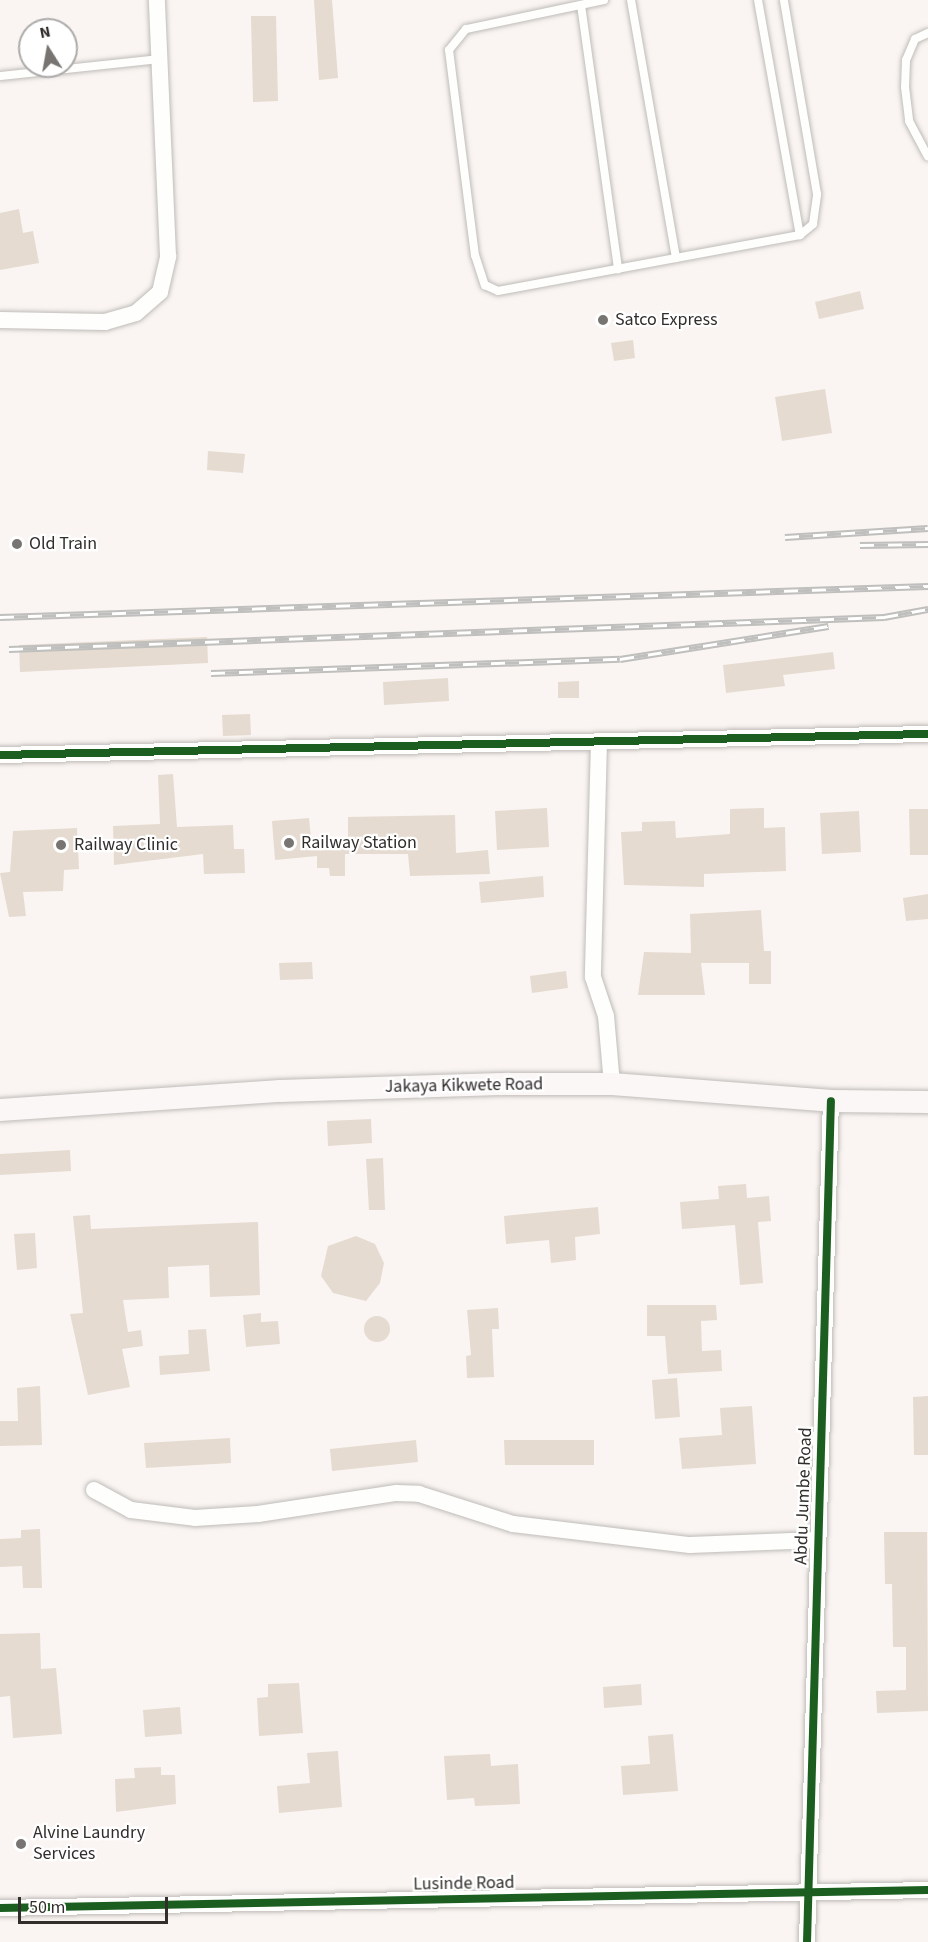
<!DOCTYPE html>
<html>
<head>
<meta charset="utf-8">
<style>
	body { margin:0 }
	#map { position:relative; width:928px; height:1942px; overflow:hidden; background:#faf5f2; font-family:"Source Sans 3",sans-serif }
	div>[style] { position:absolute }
	.building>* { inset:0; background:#e5dbd0 }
	.round { border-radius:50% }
	.roads { filter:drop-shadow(0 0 2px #bfbcb9) drop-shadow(0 0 2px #bfbcb9) }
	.service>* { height:8px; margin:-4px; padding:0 4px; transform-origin:4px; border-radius:4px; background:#fefefd }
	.minor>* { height:16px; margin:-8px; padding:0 8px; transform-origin:8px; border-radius:8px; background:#fefefd }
	.secondary>* { height:22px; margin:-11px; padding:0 11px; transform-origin:11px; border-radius:11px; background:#fbf7f7 }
	.rail>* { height:7px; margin-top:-3.5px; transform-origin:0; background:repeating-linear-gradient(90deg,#fff 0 14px,#bfbfbd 0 28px); box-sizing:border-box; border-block:2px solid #bfbfbd }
	.cycleway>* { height:8px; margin:-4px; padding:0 4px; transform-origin:4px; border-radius:4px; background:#1b5e20 }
	.dots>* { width:16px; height:16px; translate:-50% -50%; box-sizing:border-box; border:3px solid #fff; border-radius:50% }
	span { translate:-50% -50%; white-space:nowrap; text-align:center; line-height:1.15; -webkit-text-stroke:4.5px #fff; paint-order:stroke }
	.poi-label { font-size:18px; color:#312e2b }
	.left { translate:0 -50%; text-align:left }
	.street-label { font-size:18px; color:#312e2b }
	.north { position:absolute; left:18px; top:18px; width:60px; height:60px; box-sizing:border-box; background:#fff; border:2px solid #adabaa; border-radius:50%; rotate:349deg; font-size:16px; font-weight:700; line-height:24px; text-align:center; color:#312e2b }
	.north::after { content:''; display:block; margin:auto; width:21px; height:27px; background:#777471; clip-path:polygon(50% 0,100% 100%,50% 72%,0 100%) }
	.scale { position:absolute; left:18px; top:1897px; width:150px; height:27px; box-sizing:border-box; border:3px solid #312e2b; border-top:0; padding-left:8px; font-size:18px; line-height:21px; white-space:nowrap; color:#312e2b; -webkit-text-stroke:4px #fff; paint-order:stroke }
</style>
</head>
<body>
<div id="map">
	<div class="building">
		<i style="clip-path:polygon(314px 0,332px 0,338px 78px,319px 80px)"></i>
		<i style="clip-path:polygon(251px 16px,276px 16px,278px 101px,253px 102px)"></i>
		<i style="clip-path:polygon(19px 209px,23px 233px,33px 231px,39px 263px,0 270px,0 213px)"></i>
		<i style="clip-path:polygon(860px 291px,864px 309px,819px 319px,815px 302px)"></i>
		<i style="clip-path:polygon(633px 340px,635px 358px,614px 361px,611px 343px)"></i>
		<i style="clip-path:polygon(825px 389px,832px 433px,782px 441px,775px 397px)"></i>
		<i style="clip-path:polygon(208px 451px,245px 454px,243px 473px,207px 470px)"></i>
		<i style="clip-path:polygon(207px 637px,208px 663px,20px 672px,19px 645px)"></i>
		<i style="clip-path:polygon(833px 652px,835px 669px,783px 675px,785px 686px,726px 693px,723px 665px)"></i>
		<i style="clip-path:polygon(448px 678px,449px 701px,384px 705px,383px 682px)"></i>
		<i style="clip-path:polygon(579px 681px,579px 698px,558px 698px,558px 682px)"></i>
		<i style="clip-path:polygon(250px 714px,251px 735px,223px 736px,222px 715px)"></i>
		<i style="clip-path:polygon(173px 774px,177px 827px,233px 825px,234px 849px,244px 849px,245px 873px,204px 874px,203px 854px,114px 865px,113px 826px,160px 824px,158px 775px)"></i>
		<i style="clip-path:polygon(547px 808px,549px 847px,497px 850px,495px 811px)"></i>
		<i style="clip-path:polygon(764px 808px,764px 828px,785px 827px,786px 871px,704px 874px,704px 887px,624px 885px,621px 832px,642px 831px,642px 822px,675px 821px,676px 838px,730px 834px,730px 809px)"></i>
		<i style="clip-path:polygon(909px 809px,928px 809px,928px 855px,910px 855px)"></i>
		<i style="clip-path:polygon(859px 811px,861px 852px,822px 854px,820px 813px)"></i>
		<i style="clip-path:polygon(455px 815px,456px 853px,488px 850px,490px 874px,410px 876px,408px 854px,345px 854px,345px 876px,330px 876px,329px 868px,317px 868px,317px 856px,275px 860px,272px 821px,309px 818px,311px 838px,348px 837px,348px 817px)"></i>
		<i style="clip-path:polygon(77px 828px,79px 869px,64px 870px,63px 891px,23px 892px,26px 916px,9px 917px,0 873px,10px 872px,13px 831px)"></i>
		<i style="clip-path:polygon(543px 876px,544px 897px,481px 903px,479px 882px)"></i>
		<i style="clip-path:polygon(928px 894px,928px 919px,906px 921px,903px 898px)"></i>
		<i style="clip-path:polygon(761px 910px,764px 951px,771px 951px,771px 984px,749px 984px,749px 963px,701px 963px,705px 995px,638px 995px,644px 952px,691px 953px,690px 914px)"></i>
		<i style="clip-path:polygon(312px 962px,313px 979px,280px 980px,279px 963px)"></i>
		<i style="clip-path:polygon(566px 971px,568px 988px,532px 993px,530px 976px)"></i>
		<i style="clip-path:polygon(371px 1119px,372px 1143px,328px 1146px,327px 1121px)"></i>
		<i style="clip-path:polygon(70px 1150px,71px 1171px,0 1175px,0 1154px)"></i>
		<i style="clip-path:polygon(383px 1158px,385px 1210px,369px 1210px,366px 1159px)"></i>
		<i style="clip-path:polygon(746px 1184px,747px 1198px,769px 1196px,771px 1221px,758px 1222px,763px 1283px,740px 1285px,735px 1225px,682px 1229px,680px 1202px,719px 1199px,718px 1186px)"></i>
		<i style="clip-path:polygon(598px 1207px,600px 1234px,575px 1237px,576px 1260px,551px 1263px,549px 1240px,506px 1244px,504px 1216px)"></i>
		<i style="clip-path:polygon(90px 1215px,91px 1229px,258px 1222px,260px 1295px,210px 1297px,209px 1265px,168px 1267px,169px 1298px,123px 1300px,128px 1332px,141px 1330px,143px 1346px,122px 1349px,130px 1387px,88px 1395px,70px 1314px,83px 1313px,73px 1216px)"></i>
		<i style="clip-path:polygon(35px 1233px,37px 1268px,17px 1270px,14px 1234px)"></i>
		<i style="clip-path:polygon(356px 1236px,375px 1244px,384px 1263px,380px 1283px,366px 1301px,333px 1293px,321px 1276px,328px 1246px)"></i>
		<i style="clip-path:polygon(647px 1305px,716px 1305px,717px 1320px,701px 1321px,702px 1351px,721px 1350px,722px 1371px,668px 1374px,665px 1336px,647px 1336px)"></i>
		<i style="clip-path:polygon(498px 1308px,499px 1329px,492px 1329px,494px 1377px,467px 1378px,466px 1356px,471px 1355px,467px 1310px)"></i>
		<i style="clip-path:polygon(261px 1313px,261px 1322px,278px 1321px,280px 1344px,246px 1347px,243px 1315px)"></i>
		<i class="round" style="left:364px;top:1316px;width:26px;height:26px"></i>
		<i style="clip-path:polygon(206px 1329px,210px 1371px,160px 1375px,159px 1356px,189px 1354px,188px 1330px)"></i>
		<i style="clip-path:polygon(677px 1378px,680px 1417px,655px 1419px,652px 1380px)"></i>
		<i style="clip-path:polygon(40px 1386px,42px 1445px,0 1446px,0 1421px,18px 1421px,17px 1388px)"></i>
		<i style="clip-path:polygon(928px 1396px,928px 1455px,914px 1455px,913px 1397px)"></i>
		<i style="clip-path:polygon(752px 1406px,756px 1464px,682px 1469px,679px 1438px,722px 1435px,720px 1408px)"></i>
		<i style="clip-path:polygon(230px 1438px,231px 1463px,146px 1468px,144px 1443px)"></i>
		<i style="clip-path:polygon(416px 1440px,418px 1462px,332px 1471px,330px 1449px)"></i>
		<i style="clip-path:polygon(504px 1440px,594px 1440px,594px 1465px,505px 1465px)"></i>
		<i style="clip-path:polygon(40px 1529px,42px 1588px,23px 1588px,22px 1566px,0 1567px,0 1539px,21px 1538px,21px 1530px)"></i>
		<i style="clip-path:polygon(884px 1532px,927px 1532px,928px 1711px,877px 1713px,876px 1691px,906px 1690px,906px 1647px,893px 1647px,892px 1584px,885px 1584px)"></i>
		<i style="clip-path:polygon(40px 1633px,41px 1669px,56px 1668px,62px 1734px,13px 1738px,10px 1696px,0 1697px,0 1634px)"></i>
		<i style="clip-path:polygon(299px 1683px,303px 1733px,259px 1736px,257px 1698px,268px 1697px,268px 1684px)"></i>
		<i style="clip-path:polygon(641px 1684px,642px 1705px,604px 1708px,603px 1687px)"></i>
		<i style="clip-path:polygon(180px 1707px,182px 1734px,145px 1737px,143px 1710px)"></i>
		<i style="clip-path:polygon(673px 1734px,678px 1791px,623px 1795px,621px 1766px,650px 1764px,648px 1736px)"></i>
		<i style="clip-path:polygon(338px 1751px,342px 1807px,279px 1813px,277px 1786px,310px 1783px,307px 1753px)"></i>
		<i style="clip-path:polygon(490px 1754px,491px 1766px,518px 1764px,520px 1804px,475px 1806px,474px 1798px,447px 1800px,444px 1756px)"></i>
		<i style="clip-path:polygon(161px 1767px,161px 1775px,175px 1775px,176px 1804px,116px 1812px,115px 1779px,135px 1778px,134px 1768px)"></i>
	</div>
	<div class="roads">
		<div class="service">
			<i style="left:604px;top:0;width:141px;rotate:168.1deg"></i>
			<i style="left:466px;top:29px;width:27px;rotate:129deg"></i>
			<i style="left:449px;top:50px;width:207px;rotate:82.8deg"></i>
			<i style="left:475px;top:255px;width:32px;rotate:72deg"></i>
			<i style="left:485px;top:285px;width:14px;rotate:25deg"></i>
			<i style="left:498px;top:291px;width:307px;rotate:-10.5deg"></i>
			<i style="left:800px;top:235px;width:17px;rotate:-40deg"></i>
			<i style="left:813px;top:224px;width:30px;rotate:-82deg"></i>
			<i style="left:817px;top:194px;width:197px;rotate:-99.7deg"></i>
			<i style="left:631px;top:0;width:262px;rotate:80.1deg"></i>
			<i style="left:758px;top:0;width:239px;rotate:79.9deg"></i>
			<i style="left:581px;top:5px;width:267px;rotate:82deg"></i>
			<i style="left:928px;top:33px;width:14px;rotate:155deg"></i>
			<i style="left:915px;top:39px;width:23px;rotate:113deg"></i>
			<i style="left:906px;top:60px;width:27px;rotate:92deg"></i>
			<i style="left:905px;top:87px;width:34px;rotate:83deg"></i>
			<i style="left:909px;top:121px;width:40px;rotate:62deg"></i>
			<i style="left:0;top:76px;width:159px;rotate:-6.1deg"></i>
		</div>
		<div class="minor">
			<i style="left:0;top:320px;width:105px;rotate:1.1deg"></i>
			<i style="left:105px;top:322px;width:32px;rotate:-16deg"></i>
			<i style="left:136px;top:313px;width:32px;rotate:-41deg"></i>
			<i style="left:160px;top:292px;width:37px;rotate:-77deg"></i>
			<i style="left:168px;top:256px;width:256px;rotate:-92.5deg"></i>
			<i style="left:599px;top:741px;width:236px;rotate:91.5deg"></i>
			<i style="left:593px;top:977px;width:41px;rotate:71.6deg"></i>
			<i style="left:606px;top:1016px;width:68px;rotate:85deg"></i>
			<i style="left:0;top:755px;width:928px;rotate:-1.3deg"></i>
			<i style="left:94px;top:1490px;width:42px;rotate:28.4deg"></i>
			<i style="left:131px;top:1510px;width:64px;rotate:7.1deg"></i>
			<i style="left:195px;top:1518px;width:63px;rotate:-3.6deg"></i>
			<i style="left:258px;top:1514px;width:140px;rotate:-8.7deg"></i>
			<i style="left:396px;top:1493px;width:23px;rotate:2deg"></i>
			<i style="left:419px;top:1494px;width:99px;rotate:17.7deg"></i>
			<i style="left:513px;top:1524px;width:178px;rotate:6.8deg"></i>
			<i style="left:690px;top:1545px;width:127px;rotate:-2.3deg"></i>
			<i style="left:0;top:1908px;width:928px;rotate:-1.11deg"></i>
			<i style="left:807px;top:1942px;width:841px;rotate:-88.37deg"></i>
		</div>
		<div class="secondary">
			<i style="left:0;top:1110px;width:281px;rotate:-3.9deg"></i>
			<i style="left:280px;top:1091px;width:229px;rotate:-1.8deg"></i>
			<i style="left:509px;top:1084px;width:103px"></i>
			<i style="left:612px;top:1084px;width:220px;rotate:4.4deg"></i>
			<i style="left:831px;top:1101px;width:97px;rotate:0.6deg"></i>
		</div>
	</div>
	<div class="rail">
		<i style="left:785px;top:537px;width:143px;rotate:-3.6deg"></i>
		<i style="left:860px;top:545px;width:68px;rotate:-0.8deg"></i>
		<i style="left:0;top:617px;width:929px;rotate:-1.91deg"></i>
		<i style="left:9px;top:649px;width:876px;rotate:-2.09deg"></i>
		<i style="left:884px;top:617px;width:45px;rotate:-10.3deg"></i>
		<i style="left:211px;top:673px;width:409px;rotate:-2deg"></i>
		<i style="left:620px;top:659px;width:211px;rotate:-9deg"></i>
	</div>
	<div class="cycleway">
		<i style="left:0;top:755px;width:928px;rotate:-1.3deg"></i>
		<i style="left:0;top:1908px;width:928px;rotate:-1.11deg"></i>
		<i style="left:807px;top:1942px;width:841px;rotate:-88.37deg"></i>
	</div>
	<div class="dots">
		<i style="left:603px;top:320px;background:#777471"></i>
		<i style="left:17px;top:544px;background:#777471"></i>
		<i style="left:289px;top:843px;background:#777471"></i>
		<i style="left:61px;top:845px;background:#777471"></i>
		<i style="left:21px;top:1844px;background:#777471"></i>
	</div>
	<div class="poi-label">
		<span class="left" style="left:615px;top:320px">Satco Express</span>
		<span class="left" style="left:29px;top:544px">Old Train</span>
		<span class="left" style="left:301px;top:843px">Railway Station</span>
		<span class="left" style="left:74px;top:845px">Railway Clinic</span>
		<span class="left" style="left:33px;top:1844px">Alvine Laundry<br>Services</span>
	</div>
	<div class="street-label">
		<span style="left:464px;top:1086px;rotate:-1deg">Jakaya Kikwete Road</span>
		<span style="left:804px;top:1496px;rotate:-88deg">Abdu Jumbe Road</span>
		<span style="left:464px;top:1884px;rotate:-1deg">Lusinde Road</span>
	</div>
	<div class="north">N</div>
	<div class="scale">50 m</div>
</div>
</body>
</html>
